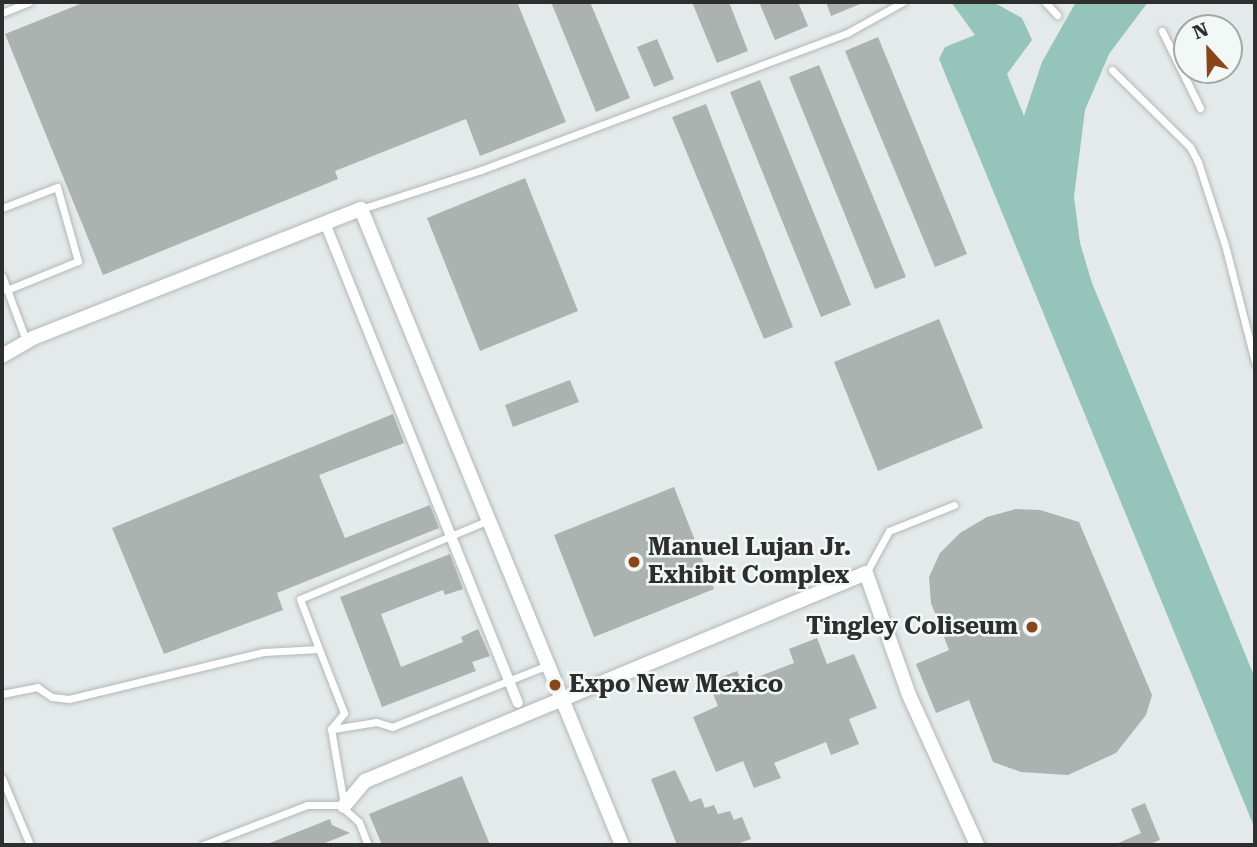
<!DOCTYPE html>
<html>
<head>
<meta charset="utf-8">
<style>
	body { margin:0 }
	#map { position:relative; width:1257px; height:847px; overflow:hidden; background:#e4eae9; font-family:"Roboto Serif",serif }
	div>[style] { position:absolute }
	.green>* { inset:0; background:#95c4ba }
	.building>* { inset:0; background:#acb2b0 }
	.roads { filter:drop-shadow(0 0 2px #b2b8b7) drop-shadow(0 0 2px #b2b8b7) }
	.service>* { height:7px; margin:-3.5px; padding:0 3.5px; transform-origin:3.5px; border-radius:3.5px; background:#fff }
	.pedestrian>* { height:10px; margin:-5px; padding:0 5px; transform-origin:5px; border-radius:5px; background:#fff }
	.minor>* { height:14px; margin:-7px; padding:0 7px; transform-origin:7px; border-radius:7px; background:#fff }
	.dots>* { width:19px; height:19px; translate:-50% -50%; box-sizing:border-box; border:4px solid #f1f8f6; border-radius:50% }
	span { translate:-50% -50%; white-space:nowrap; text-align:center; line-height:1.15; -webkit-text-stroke:5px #f1f8f6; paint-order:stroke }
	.poi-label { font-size:24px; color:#2c2f2e; font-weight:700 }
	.left { translate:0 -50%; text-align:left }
	.right { translate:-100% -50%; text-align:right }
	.frame { position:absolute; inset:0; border:4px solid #2c2f2e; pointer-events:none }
	.north { position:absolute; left:1173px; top:14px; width:70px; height:70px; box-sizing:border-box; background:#f1f8f6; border:2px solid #a2a8a6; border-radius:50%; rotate:338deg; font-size:19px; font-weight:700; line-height:28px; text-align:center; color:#2c2f2e }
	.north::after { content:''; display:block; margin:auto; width:24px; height:32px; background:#8a4619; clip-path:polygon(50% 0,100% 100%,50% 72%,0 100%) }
</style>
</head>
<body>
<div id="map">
	<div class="green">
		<i style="clip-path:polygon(951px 2px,993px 2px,1022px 18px,1032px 40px,1007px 74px,1024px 116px,1042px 62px,1076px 2px,1148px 2px,1109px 54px,1085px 110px,1074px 197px,1080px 243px,1092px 283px,1255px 678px,1255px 829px,939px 59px,945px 47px,975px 35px)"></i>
	</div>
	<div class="building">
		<i style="clip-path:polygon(85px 2px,517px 2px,566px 122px,480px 156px,466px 119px,335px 171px,338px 179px,103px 275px,5px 34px)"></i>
		<i style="clip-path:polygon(551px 2px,590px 2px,630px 98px,596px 112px)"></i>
		<i style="clip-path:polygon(692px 2px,729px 2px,748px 51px,717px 63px)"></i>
		<i style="clip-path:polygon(759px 2px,798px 2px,808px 26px,775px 40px)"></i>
		<i style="clip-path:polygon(826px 2px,865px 2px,831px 16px)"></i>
		<i style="clip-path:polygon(878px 37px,967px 254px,935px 267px,845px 51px)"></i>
		<i style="clip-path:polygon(657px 39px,674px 79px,654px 87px,637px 47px)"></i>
		<i style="clip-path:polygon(819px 65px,906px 277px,875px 289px,789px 77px)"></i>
		<i style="clip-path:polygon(760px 80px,851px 305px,821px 317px,730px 92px)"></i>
		<i style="clip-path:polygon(706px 104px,793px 327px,764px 339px,672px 117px)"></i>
		<i style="clip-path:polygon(525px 178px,578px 311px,480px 351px,427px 218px)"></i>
		<i style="clip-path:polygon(939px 319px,983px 428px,878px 471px,834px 362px)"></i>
		<i style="clip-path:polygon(570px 380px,579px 402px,513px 427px,505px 405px)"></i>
		<i style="clip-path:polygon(393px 414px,404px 443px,319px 475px,345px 538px,430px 505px,439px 528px,277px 593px,283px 610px,164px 654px,112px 528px)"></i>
		<i style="clip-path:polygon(674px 487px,714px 589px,594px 637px,554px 535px)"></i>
		<i style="clip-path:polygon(1016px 509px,1040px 510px,1079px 522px,1152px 695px,1146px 715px,1116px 753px,1068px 775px,1021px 772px,993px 762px,969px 700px,936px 713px,916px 664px,949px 650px,931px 603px,929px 577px,940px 553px,960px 533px,987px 517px)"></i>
		<i style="clip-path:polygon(450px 554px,463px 589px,445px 595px,443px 590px,381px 614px,401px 667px,463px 642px,461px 637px,478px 629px,490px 656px,472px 662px,476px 671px,382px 707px,340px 597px)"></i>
		<i style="clip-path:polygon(817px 638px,827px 664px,854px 654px,877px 708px,849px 719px,859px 744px,831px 755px,826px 742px,774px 763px,781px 778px,754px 788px,743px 761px,716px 772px,693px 717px,718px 706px,708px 682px,737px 671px,742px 683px,794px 663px,789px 649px)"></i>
		<i style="clip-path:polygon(675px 770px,690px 802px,701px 798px,705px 808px,714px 805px,718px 814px,730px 811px,734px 820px,742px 817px,751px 839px,734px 845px,677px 845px,651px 779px)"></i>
		<i style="clip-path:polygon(462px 776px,490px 845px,382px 845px,369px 814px)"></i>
		<i style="clip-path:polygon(1145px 803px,1160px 840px,1147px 845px,1114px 845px,1141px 833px,1131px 809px)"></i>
		<i style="clip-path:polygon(330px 819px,332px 825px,350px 833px,320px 845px,265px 845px)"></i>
	</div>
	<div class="roads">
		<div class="service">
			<i style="left:1045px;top:2px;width:18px;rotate:47deg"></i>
			<i style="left:2px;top:13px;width:29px;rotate:-22deg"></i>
			<i style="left:1162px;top:31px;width:86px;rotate:63.7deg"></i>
			<i style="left:1112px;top:70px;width:110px;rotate:44.6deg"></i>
			<i style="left:1190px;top:147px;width:17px;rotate:62deg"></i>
			<i style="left:1198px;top:162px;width:87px;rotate:72deg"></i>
			<i style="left:1225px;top:245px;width:121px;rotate:75.6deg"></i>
			<i style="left:2px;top:208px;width:59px;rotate:-20.9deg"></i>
			<i style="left:57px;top:187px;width:77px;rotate:74.2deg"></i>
			<i style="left:78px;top:261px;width:77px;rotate:157.8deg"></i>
			<i style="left:361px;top:209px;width:126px;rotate:-18deg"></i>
			<i style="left:481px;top:170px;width:391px;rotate:-20.5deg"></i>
			<i style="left:847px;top:33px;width:64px;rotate:-29deg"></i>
			<i style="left:2px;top:276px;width:72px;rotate:69.5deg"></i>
			<i style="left:866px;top:573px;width:48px;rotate:-61.3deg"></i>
			<i style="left:889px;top:531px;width:70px;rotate:-21.8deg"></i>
			<i style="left:319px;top:649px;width:53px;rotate:-110.8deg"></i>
			<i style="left:300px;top:599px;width:205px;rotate:-22.7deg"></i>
			<i style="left:2px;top:694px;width:36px;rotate:-11deg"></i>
			<i style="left:37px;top:687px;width:18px;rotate:34deg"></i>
			<i style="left:52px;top:697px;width:17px;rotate:7deg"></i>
			<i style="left:69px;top:699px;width:201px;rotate:-13.6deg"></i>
			<i style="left:264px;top:652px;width:55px;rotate:-3.1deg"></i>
			<i style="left:319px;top:649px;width:69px;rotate:68.7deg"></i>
			<i style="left:344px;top:713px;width:21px;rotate:129deg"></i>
			<i style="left:331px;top:729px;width:76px;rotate:80.2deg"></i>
			<i style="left:333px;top:729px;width:44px;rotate:-9.2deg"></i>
			<i style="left:376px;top:722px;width:17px;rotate:17deg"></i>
			<i style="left:392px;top:727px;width:168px;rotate:-21.7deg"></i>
			<i style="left:2px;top:778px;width:73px;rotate:67.3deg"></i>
			<i style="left:203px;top:845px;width:111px;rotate:-21deg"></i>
			<i style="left:307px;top:805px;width:33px"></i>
			<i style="left:340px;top:805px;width:25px;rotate:42deg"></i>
			<i style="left:359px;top:822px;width:25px;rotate:69deg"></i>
		</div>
		<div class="pedestrian">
			<i style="left:325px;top:223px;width:517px;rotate:68.1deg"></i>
		</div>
		<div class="minor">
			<i style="left:2px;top:356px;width:36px;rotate:-30deg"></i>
			<i style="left:33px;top:338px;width:352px;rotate:-21.5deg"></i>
			<i style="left:361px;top:209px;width:687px;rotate:67.69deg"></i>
			<i style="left:344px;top:806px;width:33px;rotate:-50deg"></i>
			<i style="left:365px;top:781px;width:542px;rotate:-22.55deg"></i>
			<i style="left:866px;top:573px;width:129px;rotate:70.6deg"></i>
			<i style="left:909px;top:695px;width:165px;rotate:65.6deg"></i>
		</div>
	</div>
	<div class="dots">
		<i style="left:634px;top:562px;background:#8a4619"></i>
		<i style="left:1032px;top:627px;background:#8a4619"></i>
		<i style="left:555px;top:685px;background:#8a4619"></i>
	</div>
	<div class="poi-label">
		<span class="left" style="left:648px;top:562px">Manuel Lujan Jr.<br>Exhibit Complex</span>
		<span class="right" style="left:1018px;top:627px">Tingley Coliseum</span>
		<span class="left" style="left:569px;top:685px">Expo New Mexico</span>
	</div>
	<div class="frame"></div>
	<div class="north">N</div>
</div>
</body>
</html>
